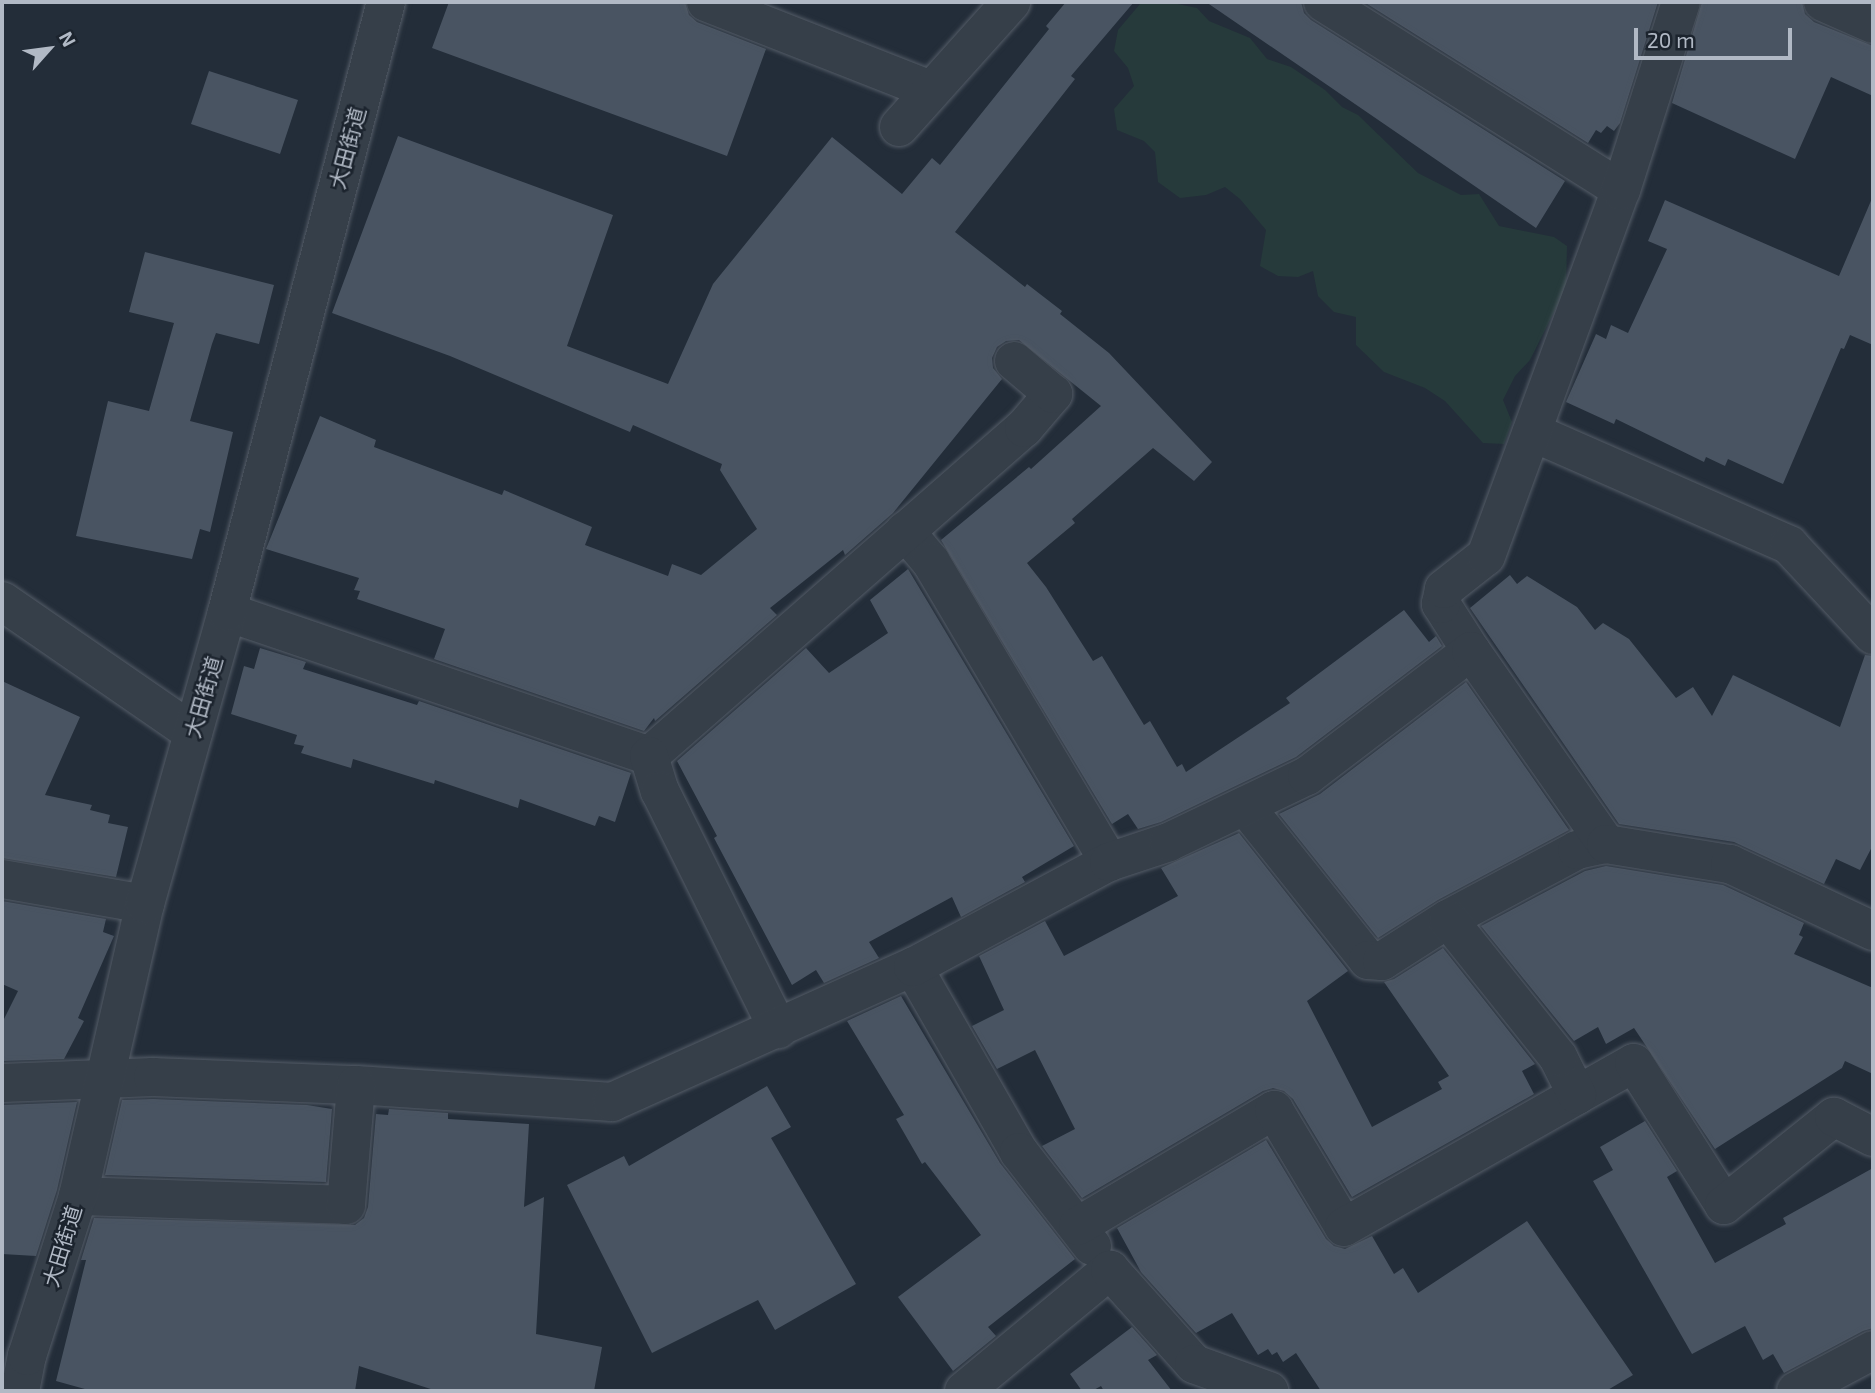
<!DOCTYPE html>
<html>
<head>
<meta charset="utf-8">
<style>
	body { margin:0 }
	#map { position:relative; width:1875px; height:1393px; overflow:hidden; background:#232d39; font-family:"Exo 2","Noto Sans JP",sans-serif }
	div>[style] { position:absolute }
	.green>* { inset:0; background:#263a3b }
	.building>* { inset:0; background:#495462 }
	.roads { filter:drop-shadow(0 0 2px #545c67) drop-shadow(0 0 2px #545c67) }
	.street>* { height:38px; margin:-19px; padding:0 19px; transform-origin:19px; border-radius:19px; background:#363f49 }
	span { translate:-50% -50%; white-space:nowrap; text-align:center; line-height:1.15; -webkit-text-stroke:5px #1c242e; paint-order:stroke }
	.street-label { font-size:21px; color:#b1b9c5 }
	.frame { position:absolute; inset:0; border:4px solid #b1b9c5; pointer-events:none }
	.north { position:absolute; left:14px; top:14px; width:70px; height:70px; -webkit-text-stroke:5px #1c242e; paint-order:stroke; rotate:62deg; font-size:19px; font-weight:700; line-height:28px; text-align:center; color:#b1b9c5 }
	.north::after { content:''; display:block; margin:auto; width:24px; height:32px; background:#b1b9c5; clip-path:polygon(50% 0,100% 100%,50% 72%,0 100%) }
	.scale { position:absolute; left:1634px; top:28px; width:158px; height:32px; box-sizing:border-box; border:4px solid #b1b9c5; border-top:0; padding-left:9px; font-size:21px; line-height:24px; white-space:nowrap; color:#b1b9c5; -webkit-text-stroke:5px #1c242e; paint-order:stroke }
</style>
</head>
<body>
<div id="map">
	<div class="green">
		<i style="clip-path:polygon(1168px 2px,1197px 8px,1209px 21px,1250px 38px,1267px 59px,1291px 67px,1325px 90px,1342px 107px,1358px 115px,1418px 173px,1461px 195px,1479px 194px,1499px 226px,1554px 237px,1567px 246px,1566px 288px,1530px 360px,1515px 376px,1503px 400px,1512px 422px,1504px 444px,1483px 443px,1445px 401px,1425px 388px,1384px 372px,1356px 345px,1356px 317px,1334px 312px,1318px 296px,1313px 271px,1298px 277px,1278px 276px,1260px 266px,1266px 230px,1240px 199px,1225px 187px,1206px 195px,1180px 198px,1158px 182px,1155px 152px,1144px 141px,1117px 130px,1114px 109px,1134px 86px,1128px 68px,1114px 51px,1118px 30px,1140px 4px)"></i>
	</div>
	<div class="building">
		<i style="clip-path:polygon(449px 2px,685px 2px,689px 15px,697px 22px,766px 49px,727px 156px,432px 48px)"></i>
		<i style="clip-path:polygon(1066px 2px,1134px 2px,1071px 76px,1075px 79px,955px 232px,1025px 287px,1027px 284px,1062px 311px,1060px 314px,1109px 353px,1212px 462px,1194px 481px,1153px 448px,1072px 519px,1075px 523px,1027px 563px,1046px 587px,1093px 661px,1102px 656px,1144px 725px,1150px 721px,1177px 767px,1182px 764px,1186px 772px,1290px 703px,1286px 698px,1404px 610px,1429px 642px,1436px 636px,1442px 646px,1296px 757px,1161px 822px,1138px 829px,1128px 814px,1112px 824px,941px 540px,1029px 467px,1031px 469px,1101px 406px,1019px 340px,1006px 341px,997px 347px,992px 358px,993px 368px,1002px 379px,893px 513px,845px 555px,843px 550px,770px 608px,777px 615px,655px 721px,654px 718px,644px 731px,434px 659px,445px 629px,357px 599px,360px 591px,354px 590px,359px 578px,266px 549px,320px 416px,376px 440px,374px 447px,502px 495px,504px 490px,592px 527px,585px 545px,668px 576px,672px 564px,701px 575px,757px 529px,720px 470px,722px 464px,633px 425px,630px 432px,450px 356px,332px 313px,398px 136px,613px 215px,567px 346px,668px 384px,713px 284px,832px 137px,902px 194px,932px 158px,940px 165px,1049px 29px,1046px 26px)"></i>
		<i style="clip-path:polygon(1206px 2px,1301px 2px,1304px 13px,1311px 20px,1565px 181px,1536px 228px)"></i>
		<i style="clip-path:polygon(1364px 2px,1658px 2px,1620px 123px,1614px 131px,1607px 126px,1601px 133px,1596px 130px,1588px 143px)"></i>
		<i style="clip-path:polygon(1702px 2px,1802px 2px,1805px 14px,1814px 22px,1873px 46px,1873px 96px,1831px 77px,1795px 159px,1672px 103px)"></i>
		<i style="clip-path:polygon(209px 71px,298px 100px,280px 154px,191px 124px)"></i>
		<i style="clip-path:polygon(1873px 196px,1873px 345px,1850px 335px,1844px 349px,1841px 348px,1783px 484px,1728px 459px,1725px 466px,1706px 457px,1704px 462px,1616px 419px,1614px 424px,1566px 402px,1596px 334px,1606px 339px,1611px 325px,1628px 333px,1667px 249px,1648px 241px,1665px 200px,1839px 276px)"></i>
		<i style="clip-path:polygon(145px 252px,274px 285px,259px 344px,216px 333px,212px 344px,190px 421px,233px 432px,210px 532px,200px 529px,192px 559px,76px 536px,108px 401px,149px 411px,174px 323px,129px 312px)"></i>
		<i style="clip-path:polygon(908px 569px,1074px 846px,1022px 877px,1025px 882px,961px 917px,952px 897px,869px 942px,879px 958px,824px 983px,816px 970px,792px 985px,714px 838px,717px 836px,677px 761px,806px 648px,829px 673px,888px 633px,870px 600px)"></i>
		<i style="clip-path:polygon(1510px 575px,1517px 584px,1527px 576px,1577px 607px,1595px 630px,1603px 623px,1629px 639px,1676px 698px,1693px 687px,1712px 716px,1733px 675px,1840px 727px,1865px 655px,1873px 656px,1873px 845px,1860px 870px,1836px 859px,1824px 884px,1734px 842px,1619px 824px,1470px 608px)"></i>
		<i style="clip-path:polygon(260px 648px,306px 662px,303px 669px,417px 705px,419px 701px,631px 773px,615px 822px,599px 816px,595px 826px,520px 799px,518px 808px,435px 780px,434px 784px,353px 759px,351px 768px,301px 753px,304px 746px,294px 744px,297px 735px,231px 714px,244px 666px,254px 669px)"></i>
		<i style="clip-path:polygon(2px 681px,80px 717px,45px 795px,92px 805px,90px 810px,110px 815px,108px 823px,128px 827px,116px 877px,2px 858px)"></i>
		<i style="clip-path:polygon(1466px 682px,1569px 830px,1438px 900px,1378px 938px,1279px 814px,1320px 794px)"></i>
		<i style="clip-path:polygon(1239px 833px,1348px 971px,1307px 1001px,1372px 1127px,1442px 1089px,1438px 1082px,1449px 1076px,1384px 982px,1394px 979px,1443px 948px,1535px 1064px,1522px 1071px,1534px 1094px,1352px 1197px,1293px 1099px,1284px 1091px,1273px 1088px,1263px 1091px,1082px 1198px,1042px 1146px,1075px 1129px,1035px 1050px,997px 1069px,972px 1026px,1004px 1010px,979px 956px,1045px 921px,1064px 956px,1178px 896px,1161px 868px)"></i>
		<i style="clip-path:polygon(1606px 866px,1723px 885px,1804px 923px,1799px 935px,1803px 937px,1794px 954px,1873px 988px,1873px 1074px,1845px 1061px,1842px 1068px,1715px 1149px,1634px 1028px,1606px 1044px,1598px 1027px,1574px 1041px,1481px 926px,1585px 871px)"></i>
		<i style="clip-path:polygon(2px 901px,106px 919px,103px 932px,114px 936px,78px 1018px,84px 1021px,64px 1059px,2px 1061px,2px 1023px,18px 991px,2px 984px)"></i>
		<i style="clip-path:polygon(901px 996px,1000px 1163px,1075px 1259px,988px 1327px,996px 1336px,953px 1371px,898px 1297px,981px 1235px,925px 1162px,922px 1164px,896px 1119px,904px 1115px,847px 1021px)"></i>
		<i style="clip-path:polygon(767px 1086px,791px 1127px,771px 1138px,856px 1284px,775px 1330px,758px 1300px,652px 1353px,567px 1185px,624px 1156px,629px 1166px)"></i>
		<i style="clip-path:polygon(153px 1099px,307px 1105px,332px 1109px,326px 1182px,105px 1175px,122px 1100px)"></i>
		<i style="clip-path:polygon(77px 1102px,57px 1190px,36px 1256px,2px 1254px,2px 1105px)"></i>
		<i style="clip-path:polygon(389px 1109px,448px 1113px,448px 1119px,529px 1124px,524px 1207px,544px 1197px,536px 1334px,602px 1347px,594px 1391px,437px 1391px,359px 1366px,355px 1391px,92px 1391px,56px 1381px,86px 1260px,81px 1260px,94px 1218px,355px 1225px,364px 1218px,368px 1207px,376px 1114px,388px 1115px)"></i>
		<i style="clip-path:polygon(1645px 1121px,1677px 1171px,1667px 1177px,1715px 1263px,1786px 1224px,1783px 1218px,1873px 1168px,1873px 1328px,1863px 1331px,1784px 1373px,1773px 1354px,1763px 1360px,1745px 1326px,1692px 1354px,1593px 1181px,1613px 1170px,1600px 1147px)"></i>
		<i style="clip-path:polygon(1266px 1140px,1326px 1239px,1334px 1246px,1345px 1249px,1372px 1236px,1394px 1274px,1403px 1268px,1418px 1293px,1527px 1221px,1633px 1375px,1606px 1391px,1321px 1391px,1296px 1353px,1283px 1362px,1277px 1352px,1272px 1355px,1268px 1349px,1258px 1355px,1232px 1313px,1196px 1333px,1141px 1272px,1117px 1228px)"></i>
		<i style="clip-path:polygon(1132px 1327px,1157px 1355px,1148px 1360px,1172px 1391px,1104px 1391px,1101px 1386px,1092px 1391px,1082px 1391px,1070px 1374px)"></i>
	</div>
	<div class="roads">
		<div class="street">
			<i style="left:706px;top:2px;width:241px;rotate:21.4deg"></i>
			<i style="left:1323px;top:2px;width:352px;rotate:32.2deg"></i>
			<i style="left:1823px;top:2px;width:55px;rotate:23.7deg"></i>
			<i style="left:899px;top:127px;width:168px;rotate:-48.1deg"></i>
			<i style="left:1532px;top:432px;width:281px;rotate:23.7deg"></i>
			<i style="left:1789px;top:545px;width:123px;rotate:47deg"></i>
			<i style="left:905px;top:531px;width:40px;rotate:50deg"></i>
			<i style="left:931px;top:562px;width:349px;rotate:59.3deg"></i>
			<i style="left:2px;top:601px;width:232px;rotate:34.6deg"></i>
			<i style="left:227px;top:612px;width:446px;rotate:18.8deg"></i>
			<i style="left:649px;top:756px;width:498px;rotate:-41.2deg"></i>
			<i style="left:1024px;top:428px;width:45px;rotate:-49.5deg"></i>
			<i style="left:1053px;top:394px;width:51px;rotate:-139.8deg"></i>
			<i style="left:1471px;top:651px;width:56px;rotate:-122.6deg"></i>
			<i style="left:1441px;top:604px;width:15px;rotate:-79deg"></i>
			<i style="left:1444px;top:589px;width:53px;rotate:-38.2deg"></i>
			<i style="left:1486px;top:556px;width:390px;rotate:-69.8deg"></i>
			<i style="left:1621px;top:190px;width:197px;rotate:-72.3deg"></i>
			<i style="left:649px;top:756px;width:37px;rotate:73deg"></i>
			<i style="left:660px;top:791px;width:266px;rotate:63.6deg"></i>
			<i style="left:1245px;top:806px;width:197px;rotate:51.4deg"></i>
			<i style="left:1368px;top:960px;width:14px;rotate:4deg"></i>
			<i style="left:1382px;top:961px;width:78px;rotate:-32.5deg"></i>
			<i style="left:1448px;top:919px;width:146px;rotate:-28.1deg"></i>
			<i style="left:1577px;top:850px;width:30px;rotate:-12deg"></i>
			<i style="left:2px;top:879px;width:145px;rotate:9.9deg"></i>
			<i style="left:913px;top:967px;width:213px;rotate:60.2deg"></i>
			<i style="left:1019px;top:1152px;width:119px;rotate:52.2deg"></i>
			<i style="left:2px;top:1083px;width:151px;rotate:-2.3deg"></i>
			<i style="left:153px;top:1077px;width:203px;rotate:2.3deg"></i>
			<i style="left:356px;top:1085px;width:257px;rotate:3.8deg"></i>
			<i style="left:612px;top:1102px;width:330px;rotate:-24.2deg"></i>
			<i style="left:913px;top:967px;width:222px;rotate:-28.2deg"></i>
			<i style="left:1109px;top:862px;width:63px;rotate:-18.4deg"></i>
			<i style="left:1169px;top:842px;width:153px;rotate:-25.6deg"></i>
			<i style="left:1307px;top:776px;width:206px;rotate:-37.3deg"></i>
			<i style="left:1471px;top:651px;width:236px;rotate:55deg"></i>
			<i style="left:1606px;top:844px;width:126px;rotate:9.2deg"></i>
			<i style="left:1730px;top:864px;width:158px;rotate:25.1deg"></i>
			<i style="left:1577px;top:1095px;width:65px;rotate:-29.3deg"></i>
			<i style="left:1634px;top:1063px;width:168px;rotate:57.6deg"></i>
			<i style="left:1724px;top:1205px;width:141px;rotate:-38.7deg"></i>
			<i style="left:1834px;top:1117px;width:44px;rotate:27.1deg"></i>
			<i style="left:78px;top:1196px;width:268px;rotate:1.9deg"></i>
			<i style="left:346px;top:1205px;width:120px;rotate:-85.2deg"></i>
			<i style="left:1078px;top:1226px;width:228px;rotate:-30.6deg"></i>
			<i style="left:1274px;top:1110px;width:136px;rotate:59.1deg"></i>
			<i style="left:1344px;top:1227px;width:268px;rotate:-29.5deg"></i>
			<i style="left:1577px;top:1095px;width:42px;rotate:-116.6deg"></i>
			<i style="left:1558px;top:1057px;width:176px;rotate:-128.6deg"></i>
			<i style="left:20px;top:1391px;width:36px;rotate:-79deg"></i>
			<i style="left:27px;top:1356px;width:168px;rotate:-72.3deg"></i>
			<i style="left:78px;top:1196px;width:300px;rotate:-77.1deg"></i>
			<i style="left:145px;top:904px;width:303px;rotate:-74.3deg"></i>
			<i style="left:227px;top:612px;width:630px;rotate:-75.39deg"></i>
			<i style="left:964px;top:1391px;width:190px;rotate:-39.7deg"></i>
			<i style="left:1110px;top:1270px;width:126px;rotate:48.2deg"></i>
			<i style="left:1194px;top:1364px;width:80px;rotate:19.8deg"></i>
			<i style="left:1796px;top:1391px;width:87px;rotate:-28deg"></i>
		</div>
	</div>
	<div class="street-label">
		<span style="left:347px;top:148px;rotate:-75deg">大田街道</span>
		<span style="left:203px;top:697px;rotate:-74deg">大田街道</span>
		<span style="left:62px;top:1246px;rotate:-73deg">大田街道</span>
	</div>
	<div class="frame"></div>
	<div class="north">N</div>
	<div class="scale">20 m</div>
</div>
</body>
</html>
